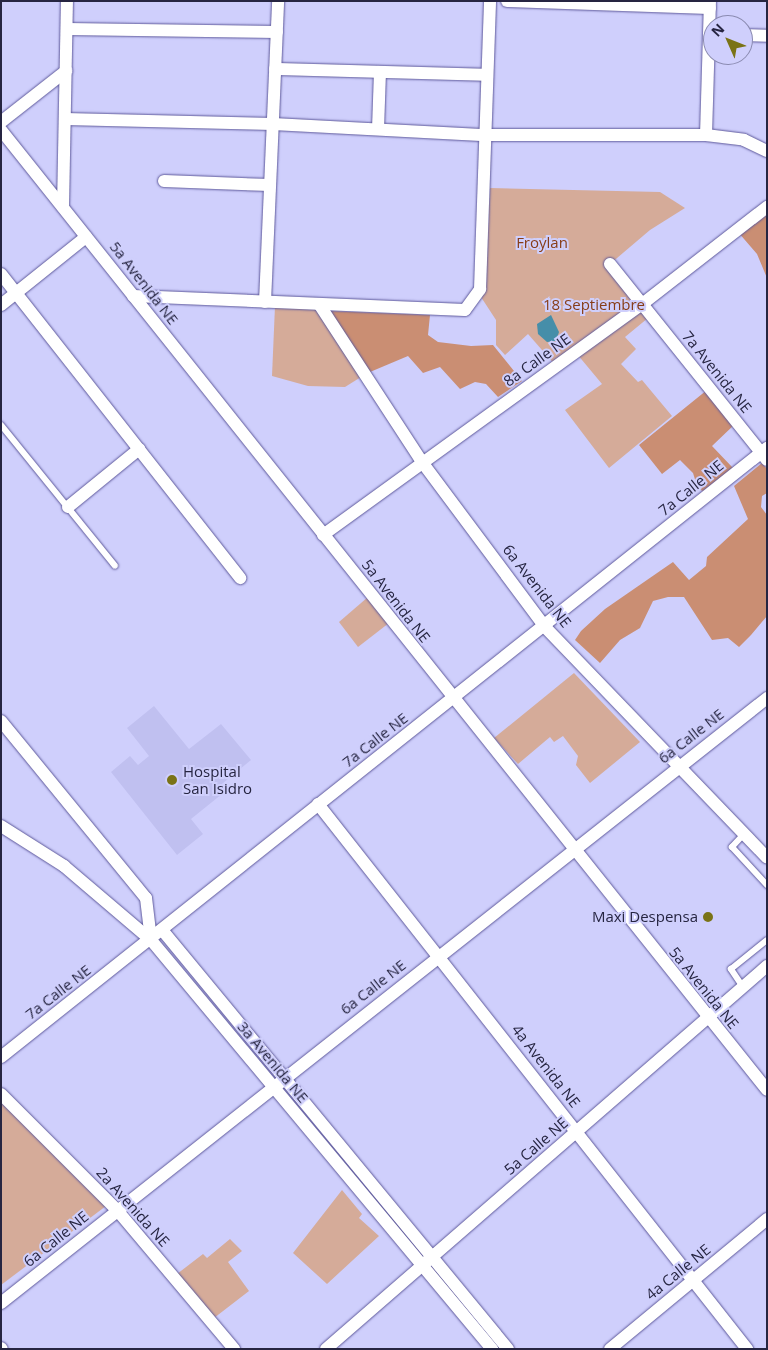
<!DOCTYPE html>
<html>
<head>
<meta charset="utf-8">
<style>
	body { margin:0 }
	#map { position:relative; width:768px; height:1350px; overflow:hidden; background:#cfcffc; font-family:"Open Sans",sans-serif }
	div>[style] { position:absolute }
	.built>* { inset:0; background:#c0c0f0 }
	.green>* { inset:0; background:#d5ab99 }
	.forest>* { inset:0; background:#ca8e73 }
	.water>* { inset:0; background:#468ea9 }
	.roads { filter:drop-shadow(0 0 1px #5e599b) drop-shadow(0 0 1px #5e599b) }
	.service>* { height:6px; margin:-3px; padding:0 3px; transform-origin:3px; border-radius:3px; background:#fff }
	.minor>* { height:12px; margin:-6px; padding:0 6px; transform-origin:6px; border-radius:6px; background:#fff }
	.dots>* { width:14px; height:14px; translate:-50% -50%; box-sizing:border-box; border:2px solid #cfcffc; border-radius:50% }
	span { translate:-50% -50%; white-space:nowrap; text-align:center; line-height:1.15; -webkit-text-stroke:4px #cfcffc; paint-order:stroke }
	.park-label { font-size:15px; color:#873d17 }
	.street-label { font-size:15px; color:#262541 }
	.poi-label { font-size:15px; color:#262541 }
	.left { translate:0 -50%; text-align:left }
	.right { translate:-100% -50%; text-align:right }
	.frame { position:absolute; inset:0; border:2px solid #262541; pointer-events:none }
	.north { position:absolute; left:703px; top:15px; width:50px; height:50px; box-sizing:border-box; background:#cfcffc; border:1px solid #8b8bb1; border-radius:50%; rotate:314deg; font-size:14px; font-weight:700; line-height:20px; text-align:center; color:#262541 }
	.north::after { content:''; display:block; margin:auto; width:18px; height:22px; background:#7a7316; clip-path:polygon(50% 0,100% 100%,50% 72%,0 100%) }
</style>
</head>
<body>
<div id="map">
	<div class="built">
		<i style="clip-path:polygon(154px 706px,189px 749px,221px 724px,251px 760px,217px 788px,222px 794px,191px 819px,203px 834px,177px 855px,111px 772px,130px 756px,138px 765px,149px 756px,127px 728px)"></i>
	</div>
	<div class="green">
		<i style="clip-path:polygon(490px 188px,660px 192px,685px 208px,650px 230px,610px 264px,641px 305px,556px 366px,528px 334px,505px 355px,496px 345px,496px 320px,481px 297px,485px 288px)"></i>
		<i style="clip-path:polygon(275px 306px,317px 308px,361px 377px,345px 387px,308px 386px,272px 376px)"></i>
		<i style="clip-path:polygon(641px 308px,648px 318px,625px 337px,636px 349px,621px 364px,638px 382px,642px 380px,672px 416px,609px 468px,565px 410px,602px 384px,577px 354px)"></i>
		<i style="clip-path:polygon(368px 597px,389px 623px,358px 647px,339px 622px)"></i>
		<i style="clip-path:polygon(574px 673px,640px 742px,590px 783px,576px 765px,578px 756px,563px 736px,554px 742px,550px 737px,518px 764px,494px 738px)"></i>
		<i style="clip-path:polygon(1px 1102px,106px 1206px,1px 1285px)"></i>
		<i style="clip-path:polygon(342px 1190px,362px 1214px,359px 1218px,379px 1236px,327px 1284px,293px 1253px)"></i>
		<i style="clip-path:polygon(230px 1239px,242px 1251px,228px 1262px,249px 1291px,214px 1318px,177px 1274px,203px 1254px,207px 1258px)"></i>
	</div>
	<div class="forest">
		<i style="clip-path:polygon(767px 209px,767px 278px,757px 254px,738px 232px)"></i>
		<i style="clip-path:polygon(329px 311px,430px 315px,428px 335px,438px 342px,471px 346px,493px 345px,522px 381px,498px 397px,486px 384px,475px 382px,460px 389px,440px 367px,423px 373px,408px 356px,370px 372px)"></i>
		<i style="clip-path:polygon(707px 390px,735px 424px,712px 446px,733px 468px,703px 491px,698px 489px,693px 473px,680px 460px,662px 474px,639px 445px)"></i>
		<i style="clip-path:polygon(762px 463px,767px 469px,767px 493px,762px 496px,761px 507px,767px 515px,767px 616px,751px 635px,739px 647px,728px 638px,712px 640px,684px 597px,668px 597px,653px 601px,640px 628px,620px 640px,600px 663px,575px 640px,581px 631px,605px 609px,673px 562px,689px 580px,706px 566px,707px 557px,748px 519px,734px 486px)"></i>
	</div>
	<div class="water">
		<i style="clip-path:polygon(551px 315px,559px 332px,556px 341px,547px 342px,538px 334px,537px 324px)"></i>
	</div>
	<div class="roads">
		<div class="service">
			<i style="left:1px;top:425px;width:181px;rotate:51deg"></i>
			<i style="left:744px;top:834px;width:18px;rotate:133deg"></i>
			<i style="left:732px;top:847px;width:52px;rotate:47.4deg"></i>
			<i style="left:743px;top:987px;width:22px;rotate:-124deg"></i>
			<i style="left:731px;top:969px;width:46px;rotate:-38.9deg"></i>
		</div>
		<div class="minor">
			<i style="left:507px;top:1px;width:203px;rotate:2deg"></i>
			<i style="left:67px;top:29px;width:210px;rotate:0.8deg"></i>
			<i style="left:743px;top:35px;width:24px;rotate:2deg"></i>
			<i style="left:275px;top:69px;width:212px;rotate:1.6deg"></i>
			<i style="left:65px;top:119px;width:208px;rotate:1.4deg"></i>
			<i style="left:273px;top:124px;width:213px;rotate:3deg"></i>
			<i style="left:486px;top:135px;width:220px"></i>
			<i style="left:706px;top:135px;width:38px;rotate:7deg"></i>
			<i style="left:744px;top:140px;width:25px;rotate:26deg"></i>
			<i style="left:1px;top:122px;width:83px;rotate:-38.1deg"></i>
			<i style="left:378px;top:129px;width:57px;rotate:-88deg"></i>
			<i style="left:1px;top:130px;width:1228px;rotate:51.41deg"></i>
			<i style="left:706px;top:135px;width:134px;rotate:-88.3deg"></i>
			<i style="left:164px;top:181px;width:106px;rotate:2.2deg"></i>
			<i style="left:63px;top:207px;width:206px;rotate:-88.9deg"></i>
			<i style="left:610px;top:264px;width:251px;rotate:51.3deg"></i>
			<i style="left:1px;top:274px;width:387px;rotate:51.8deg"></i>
			<i style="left:133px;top:296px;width:332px;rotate:2.4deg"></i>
			<i style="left:465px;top:310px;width:26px;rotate:-54deg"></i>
			<i style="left:480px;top:289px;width:288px;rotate:-88deg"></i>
			<i style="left:265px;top:302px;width:301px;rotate:-87.5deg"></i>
			<i style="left:319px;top:304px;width:189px;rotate:56.9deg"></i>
			<i style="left:422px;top:462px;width:206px;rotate:53.3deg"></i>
			<i style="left:545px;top:627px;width:320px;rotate:46.1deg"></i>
			<i style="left:1px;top:305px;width:109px;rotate:-38.7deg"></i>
			<i style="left:68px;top:507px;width:92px;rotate:-39.2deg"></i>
			<i style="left:323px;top:535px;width:392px;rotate:-35.9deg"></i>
			<i style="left:641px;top:305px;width:160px;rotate:-37.9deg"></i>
			<i style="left:1px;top:721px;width:229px;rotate:50.7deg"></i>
			<i style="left:146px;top:898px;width:42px;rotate:83.2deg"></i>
			<i style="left:318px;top:804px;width:694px;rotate:51.79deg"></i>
			<i style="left:1px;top:826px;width:75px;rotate:32.4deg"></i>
			<i style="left:64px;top:866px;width:114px;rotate:40.4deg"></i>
			<i style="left:151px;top:940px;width:533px;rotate:50.18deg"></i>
			<i style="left:163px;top:931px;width:542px;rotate:50.47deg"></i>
			<i style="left:1px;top:1057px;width:979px;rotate:-38.49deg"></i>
			<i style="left:1px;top:1094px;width:164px;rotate:45deg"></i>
			<i style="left:117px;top:1210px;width:182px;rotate:49.9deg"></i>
			<i style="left:1px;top:1303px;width:976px;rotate:-38.3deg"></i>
			<i style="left:1px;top:1348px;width:1px;rotate:45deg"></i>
			<i style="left:326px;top:1349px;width:584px;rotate:-40.97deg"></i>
			<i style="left:610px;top:1349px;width:204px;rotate:-39.6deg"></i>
		</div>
	</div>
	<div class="dots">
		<i style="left:172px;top:780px;background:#7a7316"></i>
		<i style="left:708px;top:917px;background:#7a7316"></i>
	</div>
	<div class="park-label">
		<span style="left:542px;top:243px">Froylan</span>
		<span style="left:594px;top:305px">18 Septiembre</span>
	</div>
	<div class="street-label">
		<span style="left:144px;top:283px;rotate:52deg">5a Avenida NE</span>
		<span style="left:537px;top:360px;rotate:-36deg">8a Calle NE</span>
		<span style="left:717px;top:372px;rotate:51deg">7a Avenida NE</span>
		<span style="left:691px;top:488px;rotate:-39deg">7a Calle NE</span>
		<span style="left:537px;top:586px;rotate:52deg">6a Avenida NE</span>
		<span style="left:396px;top:601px;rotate:52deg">5a Avenida NE</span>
		<span style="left:691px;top:736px;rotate:-38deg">6a Calle NE</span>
		<span style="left:375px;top:740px;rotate:-38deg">7a Calle NE</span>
		<span style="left:373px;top:987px;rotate:-38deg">6a Calle NE</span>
		<span style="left:704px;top:988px;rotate:51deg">5a Avenida NE</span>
		<span style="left:58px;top:992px;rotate:-38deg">7a Calle NE</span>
		<span style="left:273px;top:1062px;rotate:50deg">3a Avenida NE</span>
		<span style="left:546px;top:1066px;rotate:52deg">4a Avenida NE</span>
		<span style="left:536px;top:1146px;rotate:-41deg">5a Calle NE</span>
		<span style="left:133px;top:1207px;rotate:48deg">2a Avenida NE</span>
		<span style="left:56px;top:1239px;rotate:-39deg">6a Calle NE</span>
		<span style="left:678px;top:1272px;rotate:-39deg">4a Calle NE</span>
	</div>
	<div class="poi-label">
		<span class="left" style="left:183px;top:780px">Hospital<br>San Isidro</span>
		<span class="right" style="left:698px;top:917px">Maxi Despensa</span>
	</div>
	<div class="frame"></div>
	<div class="north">N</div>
</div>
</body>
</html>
